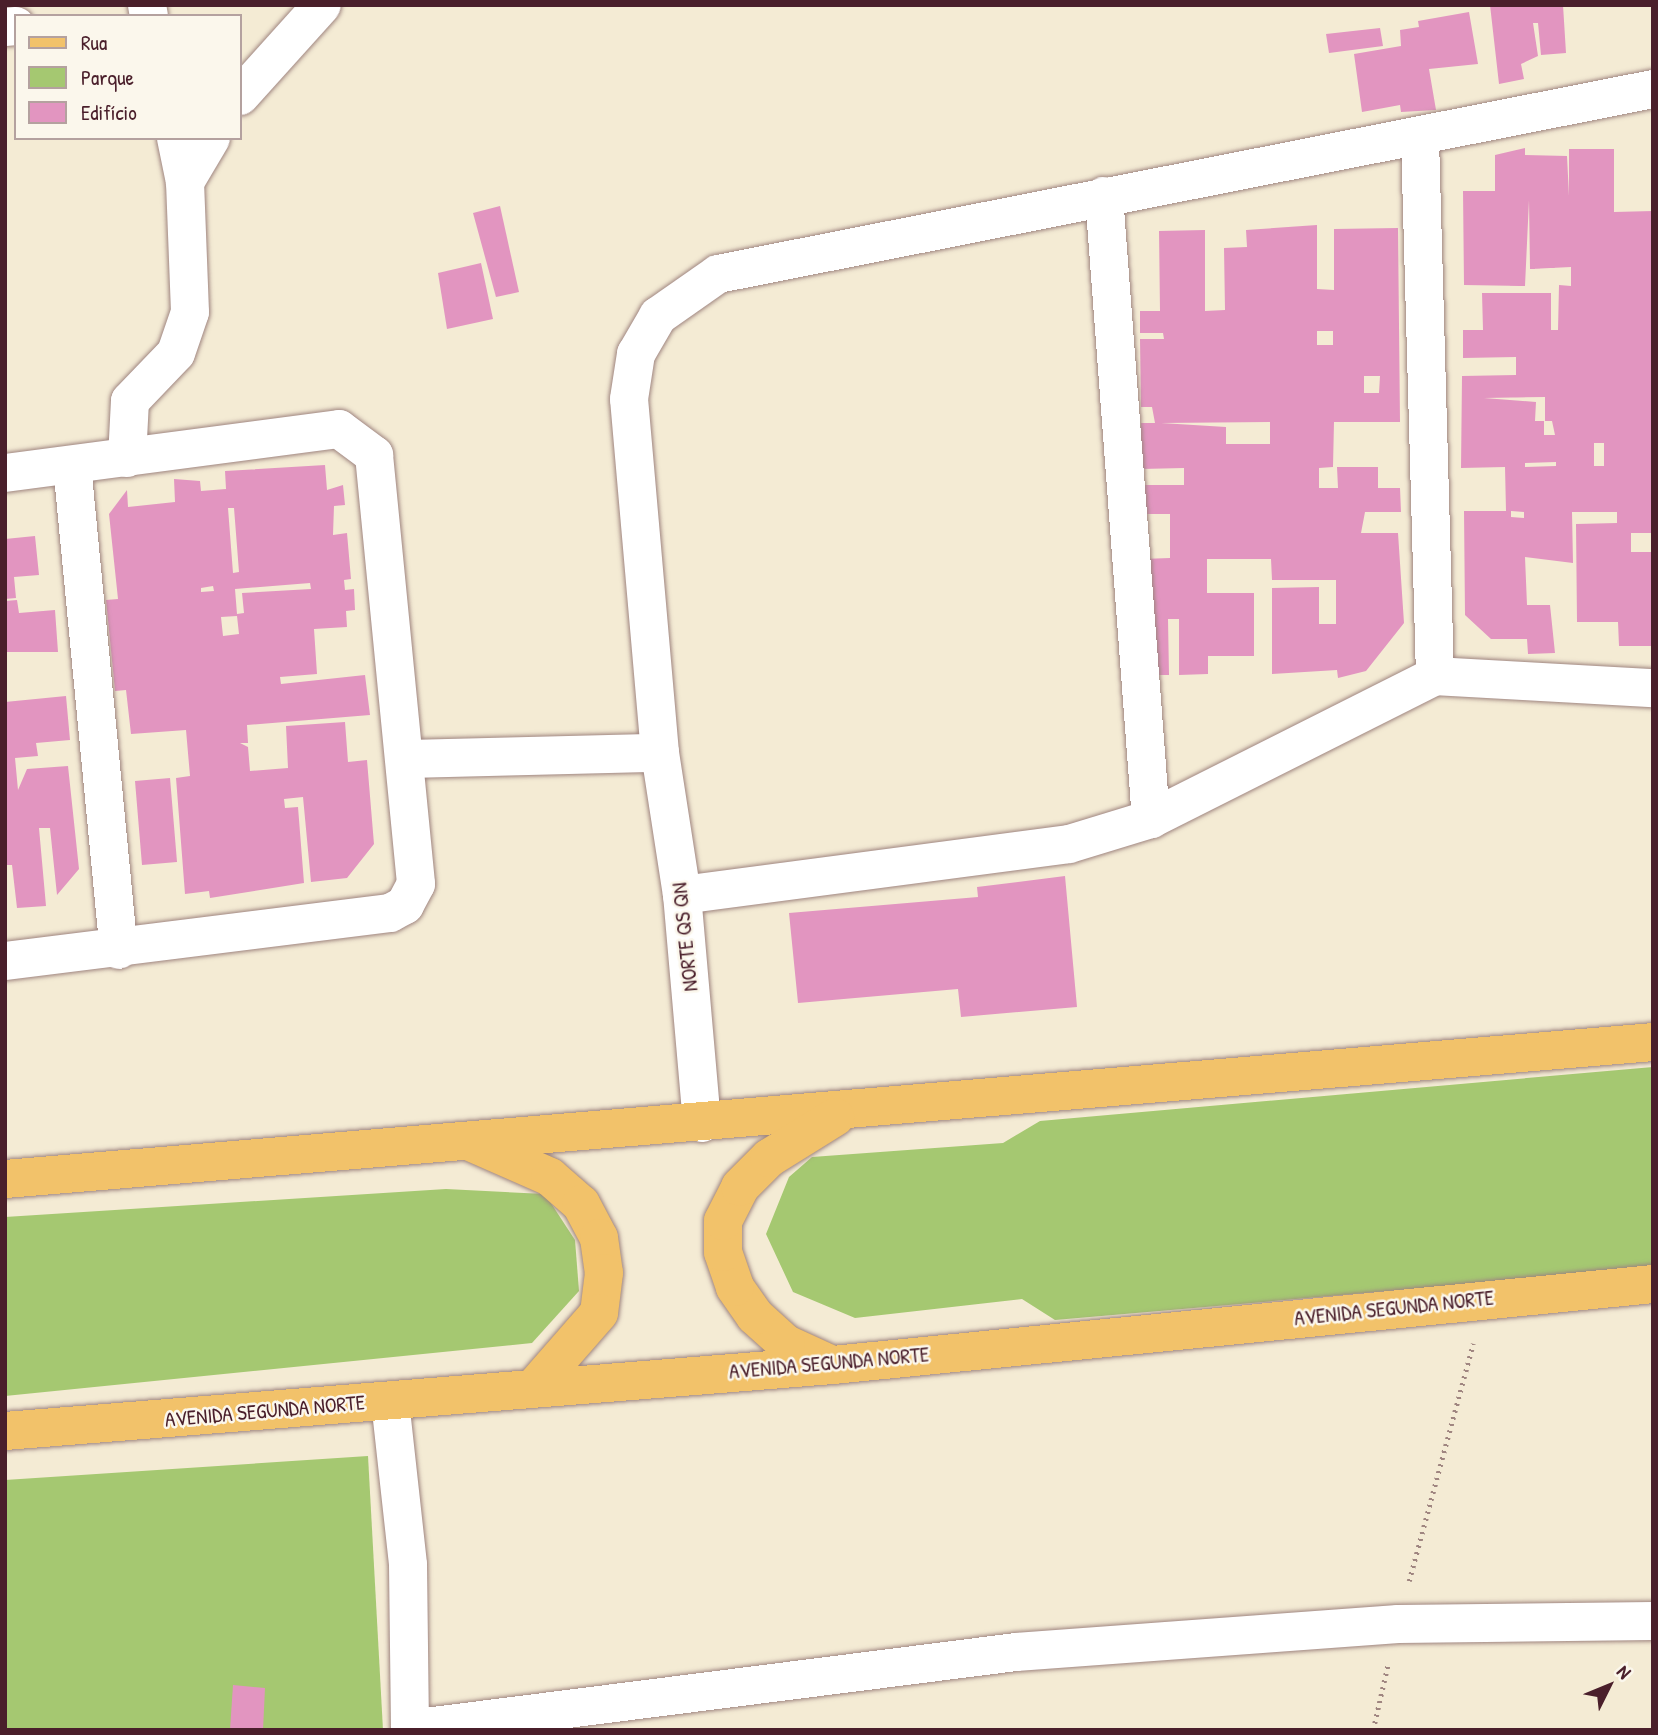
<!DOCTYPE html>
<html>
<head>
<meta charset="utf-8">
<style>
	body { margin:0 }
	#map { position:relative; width:1658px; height:1735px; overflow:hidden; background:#f4ebd4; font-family:"Patrick Hand",sans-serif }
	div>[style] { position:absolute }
	.green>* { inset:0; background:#a5c871 }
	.building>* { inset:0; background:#e295c0 }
	.path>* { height:4.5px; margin-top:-2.25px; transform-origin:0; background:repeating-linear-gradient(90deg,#9f8580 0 2px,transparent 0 7px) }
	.roads { filter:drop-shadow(0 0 2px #9f8580) drop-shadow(0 0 2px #9f8580) }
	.minor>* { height:38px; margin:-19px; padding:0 19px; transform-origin:19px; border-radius:19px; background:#fff }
	.major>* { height:38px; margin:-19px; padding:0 19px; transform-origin:19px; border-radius:19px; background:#f2c26a }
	span { translate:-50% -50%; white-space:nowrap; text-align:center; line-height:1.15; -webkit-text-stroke:5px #fbf7ec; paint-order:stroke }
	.street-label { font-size:21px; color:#4a1f2b }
	.frame { position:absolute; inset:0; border:7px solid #4a1f2b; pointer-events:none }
	.legend { position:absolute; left:14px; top:14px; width:228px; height:126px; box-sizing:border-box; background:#fbf7ec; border:2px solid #b4a19f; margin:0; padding:9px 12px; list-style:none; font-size:21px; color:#4a1f2b }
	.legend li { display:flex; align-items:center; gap:14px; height:35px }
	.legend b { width:35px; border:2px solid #b4a19f }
	.north { position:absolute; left:1574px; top:1651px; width:70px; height:70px; -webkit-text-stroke:5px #fbf7ec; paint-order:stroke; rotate:47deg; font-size:19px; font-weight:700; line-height:28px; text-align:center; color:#4a1f2b }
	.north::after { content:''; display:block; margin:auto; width:24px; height:32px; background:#4a1f2b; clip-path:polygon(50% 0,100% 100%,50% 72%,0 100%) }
</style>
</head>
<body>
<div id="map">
	<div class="green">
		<i style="clip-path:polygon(1653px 1067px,1653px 1268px,1055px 1320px,1022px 1299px,855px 1318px,793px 1292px,766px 1234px,789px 1177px,812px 1157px,1003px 1143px,1040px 1121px)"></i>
		<i style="clip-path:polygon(446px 1189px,545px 1194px,575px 1240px,579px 1291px,532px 1343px,5px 1396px,5px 1217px)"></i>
		<i style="clip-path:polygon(368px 1456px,383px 1730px,5px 1730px,5px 1480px)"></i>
	</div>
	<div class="building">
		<i style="clip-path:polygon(1490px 5px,1563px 5px,1566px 53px,1541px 55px,1538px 23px,1533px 23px,1538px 56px,1521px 64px,1524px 79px,1499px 84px)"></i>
		<i style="clip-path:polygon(1469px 12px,1478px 64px,1429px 69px,1436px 110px,1401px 112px,1400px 105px,1362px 112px,1354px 54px,1401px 46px,1400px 30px,1419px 27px,1418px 21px)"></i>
		<i style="clip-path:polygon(1380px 28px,1383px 46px,1329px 53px,1326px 34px)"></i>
		<i style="clip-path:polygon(evenodd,1525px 148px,1525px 155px,1567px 156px,1569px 196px,1569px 149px,1614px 149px,1614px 212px,1653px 211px,1653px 533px,1631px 533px,1631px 552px,1653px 552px,1653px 646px,1619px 646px,1618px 622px,1577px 622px,1576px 524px,1617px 523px,1617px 512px,1572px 512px,1573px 563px,1525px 557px,1527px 605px,1550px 605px,1555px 653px,1528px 654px,1527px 639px,1491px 639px,1465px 615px,1464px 511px,1506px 511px,1505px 467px,1461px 468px,1462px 376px,1516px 375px,1516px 357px,1463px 358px,1463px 330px,1483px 330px,1482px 293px,1551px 293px,1551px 330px,1558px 330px,1559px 285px,1571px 286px,1571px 267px,1530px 269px,1529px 200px,1525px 286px,1464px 285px,1463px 191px,1495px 191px,1495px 155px,1525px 148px,1545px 397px,1545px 421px,1552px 421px,1555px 435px,1544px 435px,1544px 421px,1535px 421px,1536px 402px,1484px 398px,1545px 397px,1525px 148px,1594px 443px,1604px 443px,1604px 466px,1594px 466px,1594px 443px,1525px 148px,1556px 462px,1556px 466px,1525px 467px,1525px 463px,1556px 462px,1525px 148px,1511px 511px,1524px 512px,1524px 518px,1511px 517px,1511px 511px)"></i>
		<i style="clip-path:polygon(500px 206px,519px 292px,496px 297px,473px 213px)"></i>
		<i style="clip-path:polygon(evenodd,1317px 225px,1317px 289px,1334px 290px,1334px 229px,1398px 228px,1400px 422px,1334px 422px,1333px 467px,1319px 468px,1319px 488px,1338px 488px,1337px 467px,1378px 467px,1378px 488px,1400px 488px,1401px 512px,1365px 512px,1361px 533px,1398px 533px,1404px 623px,1366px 671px,1338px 678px,1337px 670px,1272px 674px,1272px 588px,1319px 587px,1319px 624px,1336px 624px,1336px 580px,1272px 580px,1271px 559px,1207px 559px,1207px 593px,1254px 593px,1254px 656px,1208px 656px,1208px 674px,1179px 675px,1179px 619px,1168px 619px,1169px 675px,1142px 675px,1142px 559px,1170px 558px,1170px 514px,1145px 514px,1145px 485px,1184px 485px,1184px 468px,1141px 469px,1141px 423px,1155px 423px,1152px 407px,1141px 407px,1140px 339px,1164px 339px,1163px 333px,1140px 333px,1140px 311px,1160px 311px,1159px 231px,1205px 230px,1205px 311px,1225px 310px,1224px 248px,1247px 247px,1246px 230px,1317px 225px,1317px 331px,1333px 331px,1333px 345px,1317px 345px,1317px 331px,1317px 225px,1364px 376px,1380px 376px,1379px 393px,1364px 393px,1364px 376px,1317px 225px,1270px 422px,1270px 444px,1226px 444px,1226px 427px,1161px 423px,1270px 422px)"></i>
		<i style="clip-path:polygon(481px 263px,493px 319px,447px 329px,438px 273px)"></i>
		<i style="clip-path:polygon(evenodd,325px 465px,327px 490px,343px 485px,345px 505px,334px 506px,333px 535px,347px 533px,351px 579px,344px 580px,345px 590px,354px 589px,355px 610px,346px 611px,347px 627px,314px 629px,317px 674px,280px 677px,281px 684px,365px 675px,370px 715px,247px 725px,248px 743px,240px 743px,248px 747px,250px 771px,288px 768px,286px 726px,345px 722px,348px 762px,367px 760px,374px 844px,347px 878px,311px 882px,303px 797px,284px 799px,285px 808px,298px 807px,304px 883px,210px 898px,209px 891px,185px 894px,176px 778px,190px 776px,186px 730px,131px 734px,126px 690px,115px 691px,106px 600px,118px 599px,109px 514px,127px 490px,128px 507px,175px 502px,174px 479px,200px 481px,201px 491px,226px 489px,225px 471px,325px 465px,228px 508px,234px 508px,239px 572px,233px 573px,228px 508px,325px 465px,310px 583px,311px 589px,242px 593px,244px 613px,237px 614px,235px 589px,310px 583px,325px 465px,213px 586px,214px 591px,201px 592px,201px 588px,213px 586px,325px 465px,237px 616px,239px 634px,223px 636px,221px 617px,237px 616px)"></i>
		<i style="clip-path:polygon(35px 536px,39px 575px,14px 577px,16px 598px,5px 599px,5px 539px)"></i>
		<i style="clip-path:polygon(17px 600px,19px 613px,55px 610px,58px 652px,5px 652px,5px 601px)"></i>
		<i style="clip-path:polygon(66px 696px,70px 740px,36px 743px,38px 756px,15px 758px,18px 790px,27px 769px,68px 766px,79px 869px,57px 895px,50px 828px,39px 828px,46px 906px,17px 908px,12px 865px,5px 865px,5px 702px)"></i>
		<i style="clip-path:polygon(170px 778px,177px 862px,142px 865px,135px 781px)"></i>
		<i style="clip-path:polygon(1065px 876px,1077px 1007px,961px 1017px,958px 989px,798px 1003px,789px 913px,978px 897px,977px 887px)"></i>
		<i style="clip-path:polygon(233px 1685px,265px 1688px,263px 1730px,230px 1730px)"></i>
	</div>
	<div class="path">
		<i style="left:1409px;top:1581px;width:246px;rotate:-74.9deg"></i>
		<i style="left:1373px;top:1730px;width:68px;rotate:-77.2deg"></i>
	</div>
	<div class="roads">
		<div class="minor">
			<i style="left:147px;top:5px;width:11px;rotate:80deg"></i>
			<i style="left:5px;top:27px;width:11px;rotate:-5deg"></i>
			<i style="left:240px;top:96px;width:122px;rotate:-48deg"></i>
			<i style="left:1420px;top:139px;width:537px;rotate:88.4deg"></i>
			<i style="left:185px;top:182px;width:51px;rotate:-59.4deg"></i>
			<i style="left:1104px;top:196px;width:625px;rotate:85.69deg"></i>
			<i style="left:127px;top:458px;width:57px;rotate:-87deg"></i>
			<i style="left:130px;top:401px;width:66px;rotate:-46.2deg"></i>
			<i style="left:176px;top:353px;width:43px;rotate:-71.1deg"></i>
			<i style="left:190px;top:312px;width:130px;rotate:-92.2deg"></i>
			<i style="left:185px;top:182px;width:45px;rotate:-101.6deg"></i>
			<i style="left:72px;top:465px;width:487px;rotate:84.5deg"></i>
			<i style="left:5px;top:473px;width:337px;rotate:-7.5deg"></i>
			<i style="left:339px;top:429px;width:44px;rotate:36.6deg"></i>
			<i style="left:374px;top:455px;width:431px;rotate:84.4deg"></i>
			<i style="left:416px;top:884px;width:24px;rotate:118deg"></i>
			<i style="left:405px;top:905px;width:17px;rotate:152deg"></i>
			<i style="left:390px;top:913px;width:388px;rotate:172.9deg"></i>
			<i style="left:407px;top:759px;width:253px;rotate:-1.4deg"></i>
			<i style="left:682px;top:895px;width:390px;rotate:-7.5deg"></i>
			<i style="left:1069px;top:844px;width:86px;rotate:-17deg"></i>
			<i style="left:1151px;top:819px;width:318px;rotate:-26.7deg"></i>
			<i style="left:1435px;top:676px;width:218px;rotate:3.2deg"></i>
			<i style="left:702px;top:1123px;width:229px;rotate:-95deg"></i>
			<i style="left:682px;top:895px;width:144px;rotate:-98.8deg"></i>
			<i style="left:660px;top:753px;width:355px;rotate:-95deg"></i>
			<i style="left:629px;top:399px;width:46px;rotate:-81.2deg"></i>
			<i style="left:636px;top:354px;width:44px;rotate:-59.9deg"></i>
			<i style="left:658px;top:316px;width:73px;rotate:-35deg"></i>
			<i style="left:718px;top:274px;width:953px;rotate:-11.19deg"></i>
			<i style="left:390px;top:1401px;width:165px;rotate:83.7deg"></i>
			<i style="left:408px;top:1565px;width:165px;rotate:89.3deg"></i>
			<i style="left:410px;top:1729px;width:611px;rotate:-7.24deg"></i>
			<i style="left:1016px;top:1652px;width:383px;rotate:-4.2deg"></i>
			<i style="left:1398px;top:1624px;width:255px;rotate:-0.7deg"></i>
		</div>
		<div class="major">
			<i style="left:473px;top:1143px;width:84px;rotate:23.8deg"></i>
			<i style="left:550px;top:1177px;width:41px;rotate:41.1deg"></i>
			<i style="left:581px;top:1204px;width:38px;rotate:62deg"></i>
			<i style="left:599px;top:1238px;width:35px;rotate:82deg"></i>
			<i style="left:604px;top:1273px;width:40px;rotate:97.1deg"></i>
			<i style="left:599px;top:1313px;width:94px;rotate:131.1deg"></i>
			<i style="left:5px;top:1179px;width:1654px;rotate:-4.75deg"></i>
			<i style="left:830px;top:1364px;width:48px;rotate:-155.6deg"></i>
			<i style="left:786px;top:1344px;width:42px;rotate:-137.9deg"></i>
			<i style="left:755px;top:1316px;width:35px;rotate:-125deg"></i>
			<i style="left:735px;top:1287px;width:37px;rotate:-109deg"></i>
			<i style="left:723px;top:1252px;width:31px;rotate:-90deg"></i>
			<i style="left:723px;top:1221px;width:38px;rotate:-63deg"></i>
			<i style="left:740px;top:1187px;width:41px;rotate:-45deg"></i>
			<i style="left:769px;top:1158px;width:78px;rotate:-31.8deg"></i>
			<i style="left:5px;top:1431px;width:831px;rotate:-4.56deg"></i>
			<i style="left:833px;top:1365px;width:824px;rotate:-5.64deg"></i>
		</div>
	</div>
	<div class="street-label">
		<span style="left:685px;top:937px;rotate:-96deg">NORTE QS QN</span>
		<span style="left:1394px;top:1308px;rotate:-6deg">AVENIDA SEGUNDA NORTE</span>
		<span style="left:829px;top:1363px;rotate:-5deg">AVENIDA SEGUNDA NORTE</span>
		<span style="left:265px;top:1411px;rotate:-5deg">AVENIDA SEGUNDA NORTE</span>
	</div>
	<div class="frame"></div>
	<ul class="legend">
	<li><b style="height:9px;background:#f2c26a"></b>Rua</li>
	<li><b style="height:19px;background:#a5c871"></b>Parque</li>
	<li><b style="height:19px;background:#e295c0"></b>Edifício</li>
	</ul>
	<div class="north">N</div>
</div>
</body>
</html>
